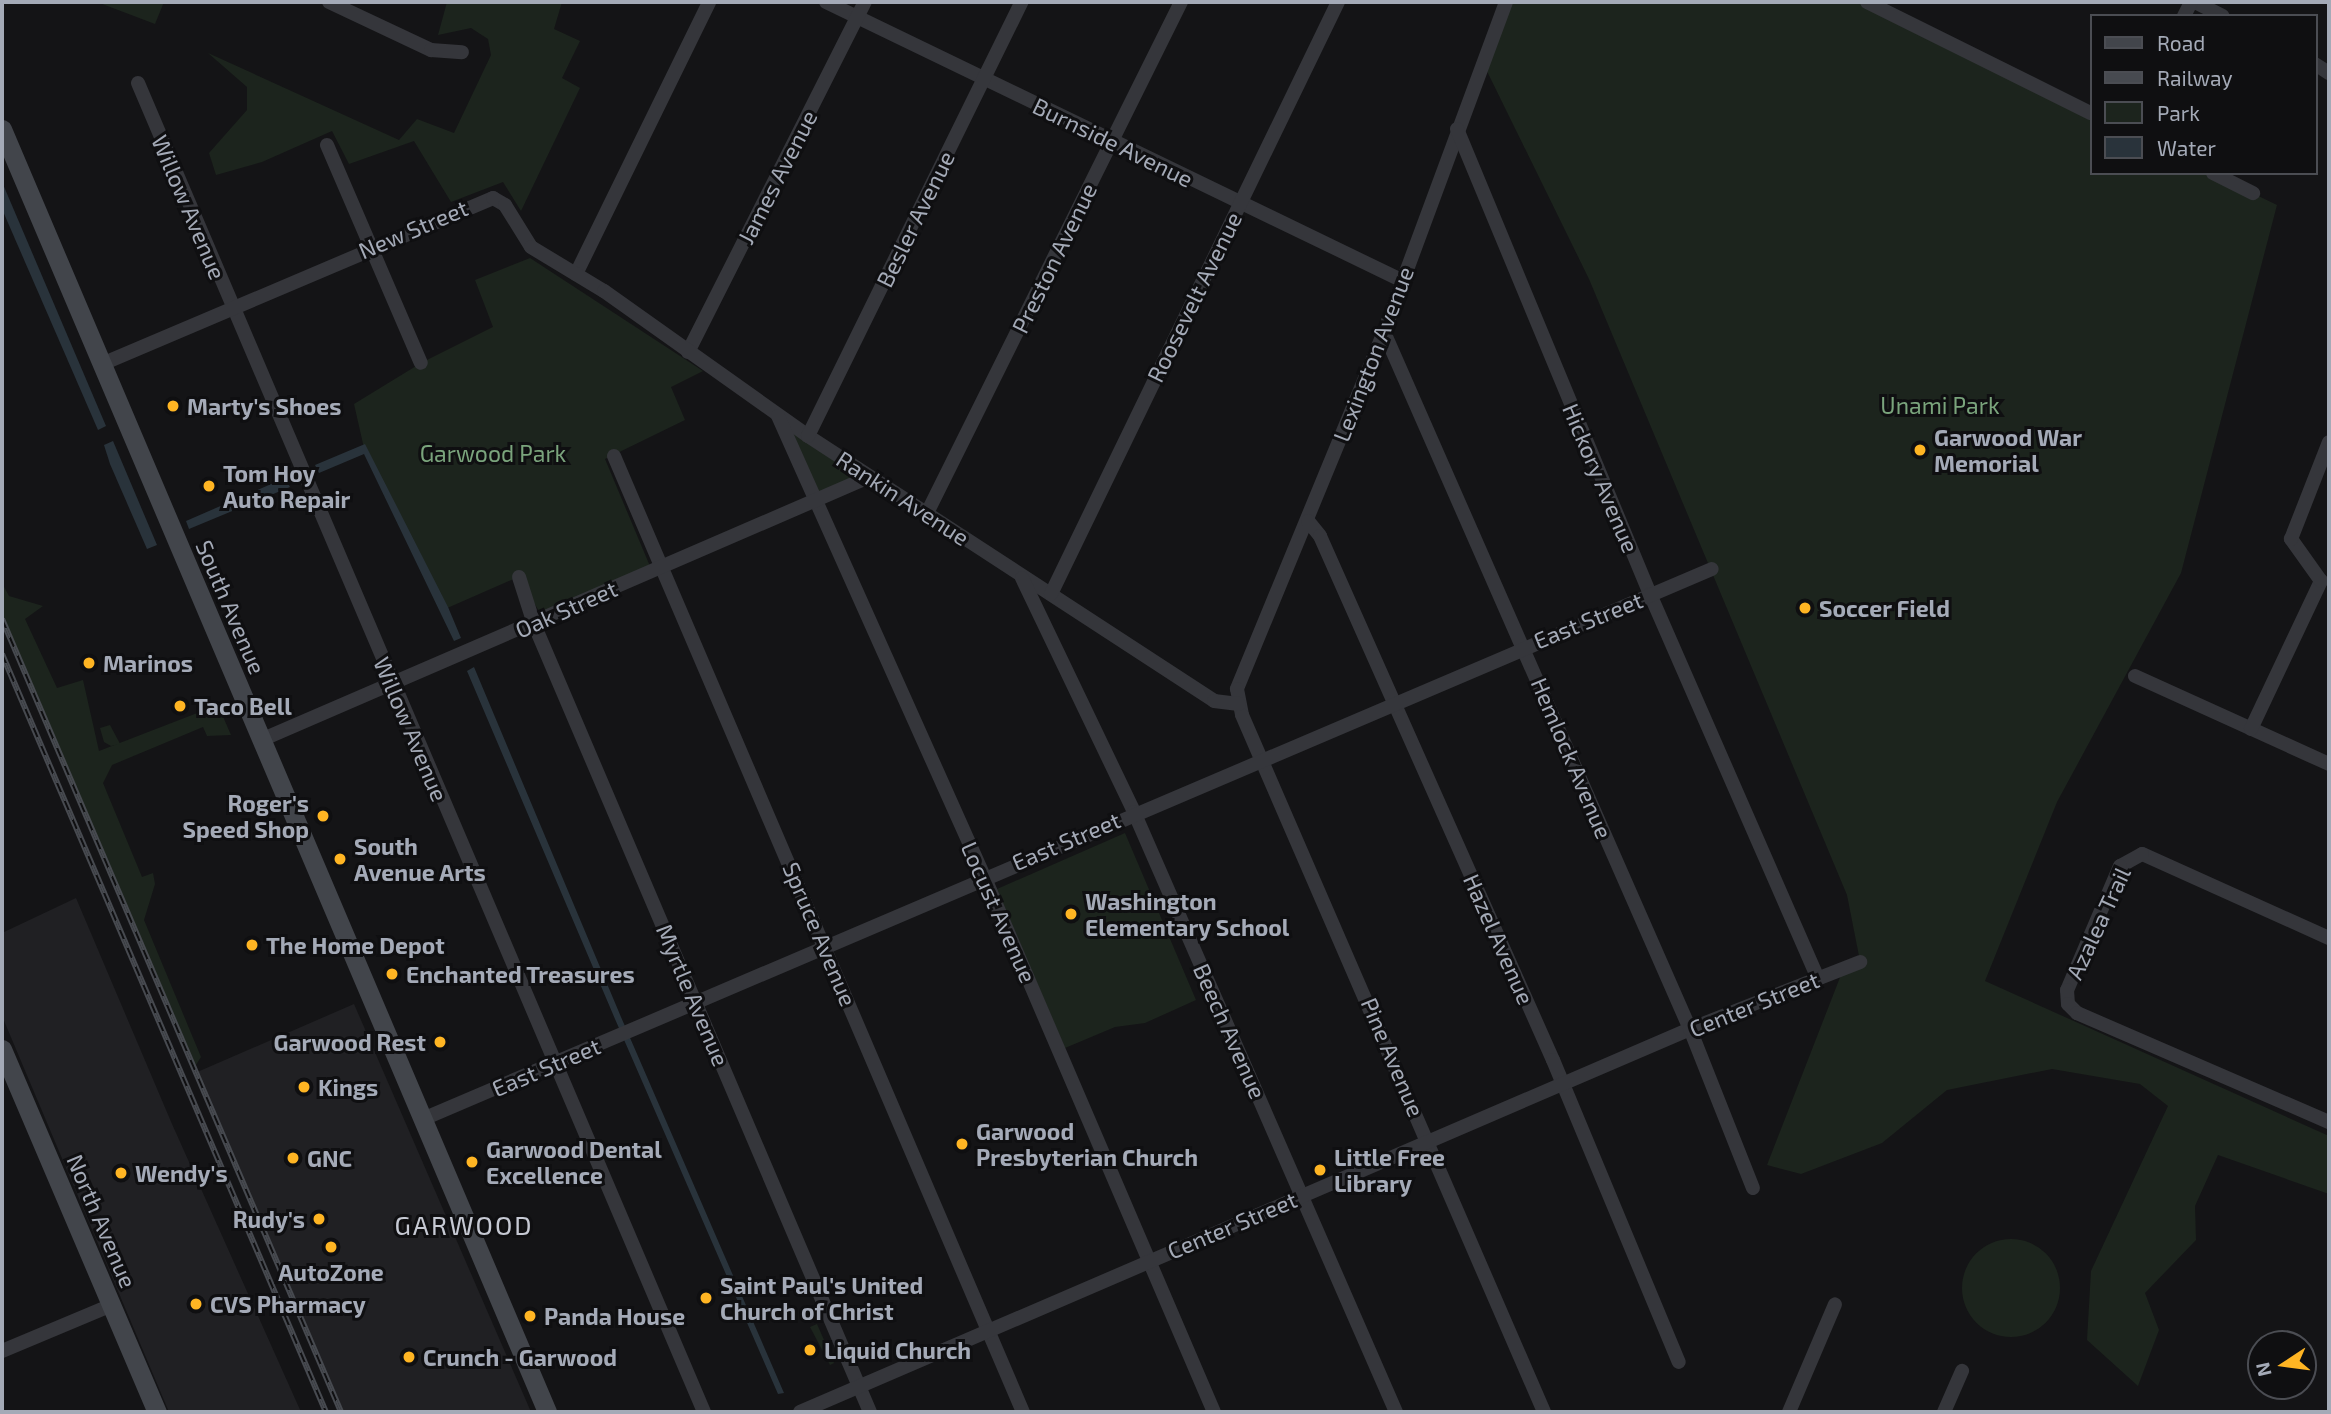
<!DOCTYPE html>
<html>
<head>
<meta charset="utf-8">
<style>
	body { margin:0 }
	#map { position:relative; width:2331px; height:1414px; overflow:hidden; background:#141416; font-family:"Exo 2",sans-serif }
	div>[style] { position:absolute }
	.built>* { inset:0; background:#202023 }
	.green>* { inset:0; background:#1c241d }
	.round { border-radius:50% }
	.water>* { inset:0; background:#29333b }
	.minor>* { height:14px; margin:-7px; padding:0 7px; transform-origin:7px; border-radius:7px; background:#35363b }
	.secondary>* { height:19px; margin:-9.5px; padding:0 9.5px; transform-origin:9.5px; border-radius:9.5px; background:#42454b }
	.rail>* { height:6px; margin-top:-3px; transform-origin:0; background:repeating-linear-gradient(90deg,#0f0f11 0 10px,#474a50 0 20px); box-sizing:border-box; border-block:2px solid #474a50 }
	.dots>* { width:19px; height:19px; translate:-50% -50%; box-sizing:border-box; border:4px solid #0f0f11; border-radius:50% }
	span { translate:-50% -50%; white-space:nowrap; text-align:center; line-height:1.15; -webkit-text-stroke:6px #0f0f11; paint-order:stroke }
	.street-label { font-size:23px; color:#a4aab7 }
	.park-label { font-size:23px; color:#7aa47c }
	.poi-label { font-size:23px; color:#a4aab7; font-weight:700 }
	.left { translate:0 -50%; text-align:left }
	.right { translate:-100% -50%; text-align:right }
	.quarter-label { font-size:26px; color:#c6c9d3; letter-spacing:2px }
	.frame { position:absolute; inset:0; border:4px solid #a4aab7; pointer-events:none }
	.legend { position:absolute; left:2090px; top:14px; width:228px; height:161px; box-sizing:border-box; background:#0f0f11; border:2px solid #4b4d53; margin:0; padding:9px 12px; list-style:none; font-size:21px; color:#a4aab7 }
	.legend li { display:flex; align-items:center; gap:14px; height:35px }
	.legend b { width:35px; border:2px solid #4b4d53 }
	.north { position:absolute; left:2247px; top:1330px; width:70px; height:70px; box-sizing:border-box; background:#0f0f11; border:2px solid #4b4d53; border-radius:50%; rotate:257deg; font-size:19px; font-weight:700; line-height:28px; text-align:center; color:#a4aab7 }
	.north::after { content:''; display:block; margin:auto; width:24px; height:32px; background:#ffb523; clip-path:polygon(50% 0,100% 100%,50% 72%,0 100%) }
</style>
</head>
<body>
<div id="map">
	<div class="built">
		<i style="clip-path:polygon(76px 898px,172px 1124px,301px 1412px,169px 1412px,2px 1016px,2px 933px)"></i>
		<i style="clip-path:polygon(354px 1004px,531px 1412px,342px 1412px,195px 1073px)"></i>
	</div>
	<div class="green">
		<i style="clip-path:polygon(97px 2px,164px 2px,155px 24px)"></i>
		<i style="clip-path:polygon(447px 2px,562px 2px,554px 29px,580px 41px,562px 78px,580px 88px,521px 211px,503px 182px,451px 202px,414px 141px,349px 164px,332px 131px,262px 162px,216px 175px,209px 153px,247px 110px,247px 87px,208px 53px,399px 140px,417px 119px,454px 133px,491px 55px,488px 39px,471px 28px,438px 35px)"></i>
		<i style="clip-path:polygon(1504px 2px,1861px 2px,2091px 114px,2091px 173px,2211px 173px,2277px 205px,2181px 573px,2057px 802px,1985px 981px,2329px 1136px,2329px 1194px,2218px 1155px,2195px 1206px,2196px 1240px,2145px 1293px,2159px 1330px,2138px 1386px,2087px 1340px,2091px 1271px,2168px 1106px,2140px 1084px,2052px 1069px,1947px 1090px,1882px 1143px,1801px 1174px,1767px 1165px,1846px 962px,1860px 961px,1847px 895px,1589px 279px,1481px 59px)"></i>
		<i style="clip-path:polygon(530px 258px,703px 371px,671px 387px,685px 420px,605px 459px,652px 571px,544px 619px,518px 577px,445px 609px,364px 448px,354px 404px,421px 363px,493px 327px,475px 280px)"></i>
		<i style="clip-path:polygon(777px 415px,869px 477px,817px 500px)"></i>
		<i style="clip-path:polygon(2px 583px,9px 596px,43px 606px,25px 619px,57px 688px,83px 680px,99px 751px,218px 705px,231px 735px,207px 736px,203px 727px,112px 765px,103px 783px,142px 877px,153px 873px,155px 884px,144px 920px,201px 1057px,194px 1068px,2px 618px)"></i>
		<i style="clip-path:polygon(110px 725px,118px 740px,120px 744px,111px 746px,104px 742px,100px 728px)"></i>
		<i style="clip-path:polygon(1125px 833px,1196px 1000px,1145px 1023px,1115px 1027px,1065px 1048px,997px 889px)"></i>
		<i class="round" style="left:1962px;top:1239px;width:98px;height:98px"></i>
		<i style="clip-path:polygon(817px 1324px,834px 1363px,830px 1365px,810px 1327px)"></i>
	</div>
	<div class="water">
		<i style="clip-path:polygon(2px 182px,106px 426px,98px 430px,2px 209px)"></i>
		<i style="clip-path:polygon(113px 441px,157px 545px,147px 549px,110px 464px,104px 445px)"></i>
		<i style="clip-path:polygon(365px 444px,448px 607px,461px 638px,454px 641px,364px 454px,319px 473px,315px 465px)"></i>
		<i style="clip-path:polygon(285px 478px,290px 487px,189px 529px,186px 521px)"></i>
		<i style="clip-path:polygon(474px 667px,621px 1017px,784px 1393px,778px 1394px,615px 1019px,467px 671px)"></i>
	</div>
	<div class="minor">
		<i style="left:329px;top:2px;width:113px;rotate:25.2deg"></i>
		<i style="left:431px;top:50px;width:31px;rotate:4deg"></i>
		<i style="left:826px;top:2px;width:639px;rotate:25.8deg"></i>
		<i style="left:1506px;top:2px;width:352px;rotate:110.3deg"></i>
		<i style="left:1384px;top:332px;width:386px;rotate:112.4deg"></i>
		<i style="left:1237px;top:689px;width:26px;rotate:79deg"></i>
		<i style="left:1242px;top:715px;width:760px;rotate:66.57deg"></i>
		<i style="left:1867px;top:2px;width:250px;rotate:26.4deg"></i>
		<i style="left:2195px;top:2px;width:31px;rotate:27deg"></i>
		<i style="left:2184px;top:16px;width:16px;rotate:-63deg"></i>
		<i style="left:2315px;top:64px;width:17px;rotate:33deg"></i>
		<i style="left:138px;top:83px;width:1445px;rotate:66.93deg"></i>
		<i style="left:1457px;top:129px;width:503px;rotate:67.46deg"></i>
		<i style="left:1650px;top:594px;width:420px;rotate:66.4deg"></i>
		<i style="left:327px;top:145px;width:237px;rotate:66.7deg"></i>
		<i style="left:2213px;top:173px;width:45px;rotate:26.6deg"></i>
		<i style="left:576px;top:274px;width:303px;rotate:-63.9deg"></i>
		<i style="left:1384px;top:332px;width:761px;rotate:66.3deg"></i>
		<i style="left:1690px;top:1029px;width:171px;rotate:68.4deg"></i>
		<i style="left:688px;top:352px;width:392px;rotate:-63.2deg"></i>
		<i style="left:102px;top:364px;width:425px;rotate:-23deg"></i>
		<i style="left:493px;top:198px;width:14px;rotate:30deg"></i>
		<i style="left:505px;top:205px;width:49px;rotate:58.2deg"></i>
		<i style="left:531px;top:247px;width:85px;rotate:31.1deg"></i>
		<i style="left:604px;top:291px;width:250px;rotate:35.4deg"></i>
		<i style="left:808px;top:436px;width:485px;rotate:33.1deg"></i>
		<i style="left:1214px;top:701px;width:25px;rotate:7deg"></i>
		<i style="left:778px;top:416px;width:504px;rotate:65.88deg"></i>
		<i style="left:984px;top:876px;width:583px;rotate:66.78deg"></i>
		<i style="left:808px;top:436px;width:484px;rotate:-63.8deg"></i>
		<i style="left:614px;top:456px;width:1040px;rotate:66.84deg"></i>
		<i style="left:927px;top:513px;width:571px;rotate:-63.57deg"></i>
		<i style="left:1308px;top:521px;width:19px;rotate:51deg"></i>
		<i style="left:1320px;top:536px;width:573px;rotate:66.03deg"></i>
		<i style="left:1553px;top:1060px;width:327px;rotate:67.4deg"></i>
		<i style="left:519px;top:577px;width:49px;rotate:72.3deg"></i>
		<i style="left:534px;top:624px;width:857px;rotate:66.91deg"></i>
		<i style="left:1022px;top:578px;width:259px;rotate:64.4deg"></i>
		<i style="left:1134px;top:812px;width:655px;rotate:66.41deg"></i>
		<i style="left:1051px;top:594px;width:658px;rotate:-64.14deg"></i>
		<i style="left:2135px;top:676px;width:213px;rotate:24.4deg"></i>
		<i style="left:2251px;top:729px;width:164px;rotate:-64.7deg"></i>
		<i style="left:2321px;top:581px;width:52px;rotate:-125.5deg"></i>
		<i style="left:2291px;top:539px;width:104px;rotate:-68.6deg"></i>
		<i style="left:261px;top:740px;width:662px;rotate:-23.39deg"></i>
		<i style="left:2329px;top:938px;width:205px;rotate:-155.8deg"></i>
		<i style="left:2142px;top:854px;width:25px;rotate:151deg"></i>
		<i style="left:2120px;top:866px;width:135px;rotate:113.1deg"></i>
		<i style="left:2067px;top:990px;width:14px;rotate:86deg"></i>
		<i style="left:2068px;top:1004px;width:13px;rotate:45deg"></i>
		<i style="left:2077px;top:1013px;width:275px;rotate:23.4deg"></i>
		<i style="left:423px;top:1119px;width:1401px;rotate:-23.11deg"></i>
		<i style="left:2px;top:1351px;width:119px;rotate:-22.7deg"></i>
		<i style="left:800px;top:1412px;width:969px;rotate:-23.28deg"></i>
		<i style="left:1690px;top:1029px;width:183px;rotate:-21.5deg"></i>
		<i style="left:1789px;top:1412px;width:117px;rotate:-66.9deg"></i>
		<i style="left:1944px;top:1412px;width:45px;rotate:-66.3deg"></i>
	</div>
	<div class="secondary">
		<i style="left:2px;top:129px;width:1394px;rotate:66.98deg"></i>
		<i style="left:2px;top:1049px;width:395px;rotate:66.9deg"></i>
	</div>
	<div class="rail">
		<i style="left:2px;top:619px;width:862px;rotate:66.85deg"></i>
		<i style="left:2px;top:654px;width:824px;rotate:66.86deg"></i>
	</div>
	<div class="dots">
		<i style="left:173px;top:406px;background:#ffb523"></i>
		<i style="left:1920px;top:450px;background:#ffb523"></i>
		<i style="left:209px;top:486px;background:#ffb523"></i>
		<i style="left:1805px;top:608px;background:#ffb523"></i>
		<i style="left:89px;top:663px;background:#ffb523"></i>
		<i style="left:180px;top:706px;background:#ffb523"></i>
		<i style="left:323px;top:816px;background:#ffb523"></i>
		<i style="left:340px;top:859px;background:#ffb523"></i>
		<i style="left:1071px;top:914px;background:#ffb523"></i>
		<i style="left:252px;top:945px;background:#ffb523"></i>
		<i style="left:392px;top:974px;background:#ffb523"></i>
		<i style="left:440px;top:1042px;background:#ffb523"></i>
		<i style="left:304px;top:1087px;background:#ffb523"></i>
		<i style="left:962px;top:1144px;background:#ffb523"></i>
		<i style="left:293px;top:1158px;background:#ffb523"></i>
		<i style="left:472px;top:1162px;background:#ffb523"></i>
		<i style="left:1320px;top:1170px;background:#ffb523"></i>
		<i style="left:121px;top:1173px;background:#ffb523"></i>
		<i style="left:319px;top:1219px;background:#ffb523"></i>
		<i style="left:331px;top:1247px;background:#ffb523"></i>
		<i style="left:706px;top:1298px;background:#ffb523"></i>
		<i style="left:196px;top:1304px;background:#ffb523"></i>
		<i style="left:530px;top:1316px;background:#ffb523"></i>
		<i style="left:810px;top:1350px;background:#ffb523"></i>
		<i style="left:409px;top:1357px;background:#ffb523"></i>
	</div>
	<div class="street-label">
		<span style="left:1113px;top:142px;rotate:26deg">Burnside Avenue</span>
		<span style="left:777px;top:177px;rotate:-63deg">James Avenue</span>
		<span style="left:189px;top:207px;rotate:67deg">Willow Avenue</span>
		<span style="left:915px;top:219px;rotate:-64deg">Besler Avenue</span>
		<span style="left:413px;top:229px;rotate:-23deg">New Street</span>
		<span style="left:1054px;top:258px;rotate:-64deg">Preston Avenue</span>
		<span style="left:1194px;top:297px;rotate:-64deg">Roosevelt Avenue</span>
		<span style="left:1373px;top:354px;rotate:-69deg">Lexington Avenue</span>
		<span style="left:1601px;top:478px;rotate:67deg">Hickory Avenue</span>
		<span style="left:903px;top:498px;rotate:33deg">Rankin Avenue</span>
		<span style="left:231px;top:607px;rotate:67deg">South Avenue</span>
		<span style="left:566px;top:609px;rotate:-24deg">Oak Street</span>
		<span style="left:1588px;top:620px;rotate:-22deg">East Street</span>
		<span style="left:411px;top:729px;rotate:67deg">Willow Avenue</span>
		<span style="left:1572px;top:758px;rotate:67deg">Hemlock Avenue</span>
		<span style="left:1066px;top:841px;rotate:-23deg">East Street</span>
		<span style="left:999px;top:912px;rotate:66deg">Locust Avenue</span>
		<span style="left:2098px;top:923px;rotate:-65deg">Azalea Trail</span>
		<span style="left:820px;top:934px;rotate:67deg">Spruce Avenue</span>
		<span style="left:1499px;top:939px;rotate:66deg">Hazel Avenue</span>
		<span style="left:693px;top:995px;rotate:67deg">Myrtle Avenue</span>
		<span style="left:1754px;top:1004px;rotate:-22deg">Center Street</span>
		<span style="left:1230px;top:1031px;rotate:66deg">Beech Avenue</span>
		<span style="left:1393px;top:1057px;rotate:67deg">Pine Avenue</span>
		<span style="left:546px;top:1067px;rotate:-23deg">East Street</span>
		<span style="left:102px;top:1221px;rotate:67deg">North Avenue</span>
		<span style="left:1232px;top:1225px;rotate:-23deg">Center Street</span>
	</div>
	<div class="park-label">
		<span style="left:1940px;top:405px">Unami Park</span>
		<span style="left:493px;top:453px">Garwood Park</span>
	</div>
	<div class="poi-label">
		<span class="left" style="left:187px;top:406px">Marty's Shoes</span>
		<span class="left" style="left:1934px;top:450px">Garwood War<br>Memorial</span>
		<span class="left" style="left:223px;top:486px">Tom Hoy<br>Auto Repair</span>
		<span class="left" style="left:1819px;top:608px">Soccer Field</span>
		<span class="left" style="left:103px;top:663px">Marinos</span>
		<span class="left" style="left:194px;top:706px">Taco Bell</span>
		<span class="right" style="left:309px;top:816px">Roger's<br>Speed Shop</span>
		<span class="left" style="left:354px;top:859px">South<br>Avenue Arts</span>
		<span class="left" style="left:1085px;top:914px">Washington<br>Elementary School</span>
		<span class="left" style="left:266px;top:945px">The Home Depot</span>
		<span class="left" style="left:406px;top:974px">Enchanted Treasures</span>
		<span class="right" style="left:426px;top:1042px">Garwood Rest</span>
		<span class="left" style="left:318px;top:1087px">Kings</span>
		<span class="left" style="left:976px;top:1144px">Garwood<br>Presbyterian Church</span>
		<span class="left" style="left:486px;top:1162px">Garwood Dental<br>Excellence</span>
		<span class="left" style="left:1334px;top:1170px">Little Free<br>Library</span>
		<span class="left" style="left:307px;top:1158px">GNC</span>
		<span class="left" style="left:135px;top:1173px">Wendy's</span>
		<span class="right" style="left:305px;top:1219px">Rudy's</span>
		<span style="left:331px;top:1272px">AutoZone</span>
		<span class="left" style="left:720px;top:1298px">Saint Paul's United<br>Church of Christ</span>
		<span class="left" style="left:210px;top:1304px">CVS Pharmacy</span>
		<span class="left" style="left:544px;top:1316px">Panda House</span>
		<span class="left" style="left:824px;top:1350px">Liquid Church</span>
		<span class="left" style="left:423px;top:1357px">Crunch - Garwood</span>
	</div>
	<div class="quarter-label">
		<span style="left:464px;top:1225px">GARWOOD</span>
	</div>
	<div class="frame"></div>
	<ul class="legend">
	<li><b style="height:9px;background:#42454b"></b>Road</li>
	<li><b style="height:9px;background:#474a50"></b>Railway</li>
	<li><b style="height:19px;background:#1c241d"></b>Park</li>
	<li><b style="height:19px;background:#29333b"></b>Water</li>
	</ul>
	<div class="north">N</div>
</div>
</body>
</html>
